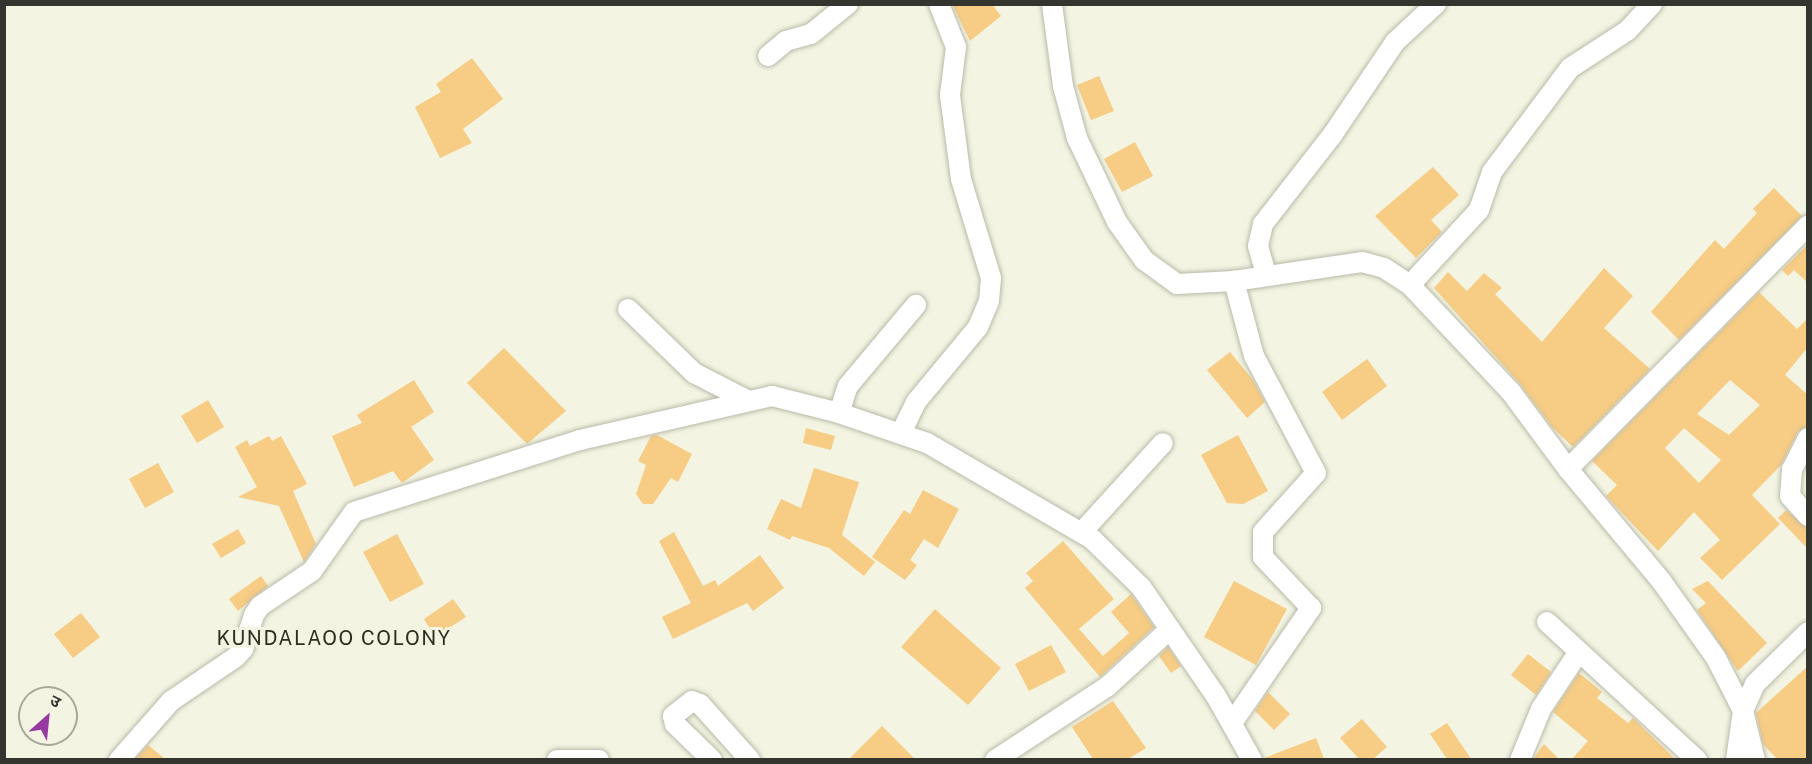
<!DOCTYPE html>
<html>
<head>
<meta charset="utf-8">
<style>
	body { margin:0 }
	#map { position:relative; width:1812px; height:764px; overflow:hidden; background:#f3f4e2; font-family:"Public Sans","Noto Sans Devanagari",sans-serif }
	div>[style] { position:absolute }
	.building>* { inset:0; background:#f7cc84 }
	.roads { filter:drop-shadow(0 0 2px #b9baa9) drop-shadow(0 0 2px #b9baa9) }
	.minor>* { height:20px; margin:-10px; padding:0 10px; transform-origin:10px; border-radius:10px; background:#fff }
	span { translate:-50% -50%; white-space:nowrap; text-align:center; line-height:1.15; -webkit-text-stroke:6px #f3f4e2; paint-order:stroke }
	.neighbourhood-label { font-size:20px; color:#2e2f21; letter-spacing:1.5px }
	.frame { position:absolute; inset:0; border:6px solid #34352e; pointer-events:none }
	.north { position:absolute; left:18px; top:686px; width:60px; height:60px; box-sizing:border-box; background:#f3f4e2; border:2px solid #a7a89a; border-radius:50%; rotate:27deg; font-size:16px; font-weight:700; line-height:24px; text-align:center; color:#34352e }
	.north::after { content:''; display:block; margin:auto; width:21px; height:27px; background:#9839a2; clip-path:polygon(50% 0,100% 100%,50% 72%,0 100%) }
</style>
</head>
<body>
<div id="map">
	<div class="building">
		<i style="clip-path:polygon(952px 4px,992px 4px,1001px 16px,970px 41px)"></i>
		<i style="clip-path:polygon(472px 58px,503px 99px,463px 129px,472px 143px,440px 158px,415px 107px,441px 92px,436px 84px)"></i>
		<i style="clip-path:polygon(1099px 76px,1114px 111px,1091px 120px,1077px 85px)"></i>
		<i style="clip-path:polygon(1135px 142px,1153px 176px,1122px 192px,1104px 159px)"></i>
		<i style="clip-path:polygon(1433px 167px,1459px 195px,1431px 220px,1442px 232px,1416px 258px,1375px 216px)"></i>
		<i style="clip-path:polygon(1774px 188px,1802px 216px,1679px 340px,1651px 312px,1715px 240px,1724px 249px,1757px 213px,1753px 209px)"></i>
		<i style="clip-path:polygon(1808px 244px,1808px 283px,1794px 270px,1788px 276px,1782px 270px)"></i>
		<i style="clip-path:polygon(1604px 268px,1633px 296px,1604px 328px,1650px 369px,1573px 447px,1552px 427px,1520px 384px,1434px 288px,1448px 272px,1467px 291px,1484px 273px,1502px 288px,1495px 294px,1542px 342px)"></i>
		<i style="clip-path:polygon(evenodd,1759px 292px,1797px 329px,1808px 318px,1808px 347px,1785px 375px,1808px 395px,1808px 426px,1798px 432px,1781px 465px,1752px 495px,1780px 524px,1722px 580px,1700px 558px,1720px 540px,1694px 512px,1658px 551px,1606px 496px,1617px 485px,1592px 461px,1759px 292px,1730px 380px,1760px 405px,1729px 435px,1697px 414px,1730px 380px,1759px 292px,1684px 428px,1721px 460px,1699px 483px,1665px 448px,1684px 428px)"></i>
		<i style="clip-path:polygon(504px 348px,566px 411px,527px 444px,467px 383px)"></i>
		<i style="clip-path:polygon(1230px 352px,1253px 380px,1265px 402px,1247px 418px,1207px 370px)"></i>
		<i style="clip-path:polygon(1367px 359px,1387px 386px,1342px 420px,1322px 392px)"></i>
		<i style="clip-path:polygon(414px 380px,434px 412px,411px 427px,434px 460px,402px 483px,393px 471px,354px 487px,332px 436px,362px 423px,357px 415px)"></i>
		<i style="clip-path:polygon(208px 400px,224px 427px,197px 443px,181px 416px)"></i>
		<i style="clip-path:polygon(806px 428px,835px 436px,831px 450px,803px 443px)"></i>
		<i style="clip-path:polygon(657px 435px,692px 454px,678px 482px,671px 478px,653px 504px,643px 504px,636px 494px,646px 465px,638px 461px,651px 436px)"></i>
		<i style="clip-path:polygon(1238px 435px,1268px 491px,1243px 504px,1227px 503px,1201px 455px)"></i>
		<i style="clip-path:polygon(269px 436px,272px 441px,281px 436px,307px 484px,293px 491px,316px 544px,304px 562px,279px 506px,238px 497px,257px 487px,235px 447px,247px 440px,250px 446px)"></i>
		<i style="clip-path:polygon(158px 463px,174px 492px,145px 508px,129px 479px)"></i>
		<i style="clip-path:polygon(814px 468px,859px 482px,842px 535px,875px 562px,864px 576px,829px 548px,792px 536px,790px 540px,767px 529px,781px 499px,801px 508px)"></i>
		<i style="clip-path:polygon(923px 490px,959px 509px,938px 548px,924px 539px,910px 560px,917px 565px,905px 580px,872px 557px,904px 510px,910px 514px)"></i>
		<i style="clip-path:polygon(1786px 510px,1808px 528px,1808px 549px,1778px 518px)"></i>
		<i style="clip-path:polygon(238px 529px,246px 543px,221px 558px,212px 544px)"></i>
		<i style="clip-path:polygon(674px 532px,703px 586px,715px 580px,718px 586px,760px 555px,784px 588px,753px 611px,747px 603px,673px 639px,662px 617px,691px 603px,659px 541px)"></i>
		<i style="clip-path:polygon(397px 534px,424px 584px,390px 602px,363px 552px)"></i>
		<i style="clip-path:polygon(1063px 541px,1114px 599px,1079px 629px,1103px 656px,1129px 633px,1111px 612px,1131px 594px,1154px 627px,1100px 677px,1025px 588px,1033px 581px,1026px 573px)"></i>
		<i style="clip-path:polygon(261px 576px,268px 586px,238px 611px,229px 599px)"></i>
		<i style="clip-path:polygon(1234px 581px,1287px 609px,1256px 665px,1204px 637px)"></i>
		<i style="clip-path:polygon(1708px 581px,1767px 643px,1738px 671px,1697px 610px,1706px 603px,1692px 589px)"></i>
		<i style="clip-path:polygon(453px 599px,466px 617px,435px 637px,424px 619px)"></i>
		<i style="clip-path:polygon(935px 609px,1001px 668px,968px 705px,901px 647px)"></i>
		<i style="clip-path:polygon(81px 613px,100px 637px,73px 658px,54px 634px)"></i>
		<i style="clip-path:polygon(1051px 645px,1066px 672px,1029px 691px,1015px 664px)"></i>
		<i style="clip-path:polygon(1168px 647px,1181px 666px,1171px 673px,1159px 656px)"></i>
		<i style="clip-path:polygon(1528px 654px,1551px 672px,1536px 695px,1511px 675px)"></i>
		<i style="clip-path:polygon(1808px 666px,1808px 759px,1777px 759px,1763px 744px,1756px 713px)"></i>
		<i style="clip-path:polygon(1579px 673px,1602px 692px,1597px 698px,1628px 723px,1633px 718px,1675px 759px,1572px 759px,1588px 741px,1553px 712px)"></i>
		<i style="clip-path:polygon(1268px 692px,1290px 714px,1274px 730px,1255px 711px)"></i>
		<i style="clip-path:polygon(1113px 701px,1146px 748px,1128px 759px,1093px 759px,1072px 727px)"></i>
		<i style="clip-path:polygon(1362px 719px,1387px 747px,1373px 759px,1359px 759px,1340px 738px)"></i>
		<i style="clip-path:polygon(1447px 723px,1471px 759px,1447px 759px,1430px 734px)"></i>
		<i style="clip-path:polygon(882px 726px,915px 759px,849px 759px)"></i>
		<i style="clip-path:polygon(1316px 738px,1324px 759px,1264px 759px,1264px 758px)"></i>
		<i style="clip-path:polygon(1544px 744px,1559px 759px,1533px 759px)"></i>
		<i style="clip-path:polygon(148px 745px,165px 759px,135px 759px)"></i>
	</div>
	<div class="roads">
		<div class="minor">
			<i style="left:1052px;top:4px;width:83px;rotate:82.4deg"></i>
			<i style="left:1063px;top:86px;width:54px;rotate:74.9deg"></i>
			<i style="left:1077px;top:138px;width:93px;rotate:64.5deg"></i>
			<i style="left:1117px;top:222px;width:47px;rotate:54.6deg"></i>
			<i style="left:1144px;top:260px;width:41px;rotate:36deg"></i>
			<i style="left:1177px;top:284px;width:57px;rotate:-3deg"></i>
			<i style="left:1234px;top:281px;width:129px;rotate:-8.4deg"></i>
			<i style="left:1362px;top:262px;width:23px;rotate:15deg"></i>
			<i style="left:1384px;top:268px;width:31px;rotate:33deg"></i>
			<i style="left:1410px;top:285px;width:147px;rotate:46.7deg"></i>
			<i style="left:1511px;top:392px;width:96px;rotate:53.5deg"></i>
			<i style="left:1568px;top:469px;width:147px;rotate:50.2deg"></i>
			<i style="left:1662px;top:582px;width:93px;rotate:54.6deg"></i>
			<i style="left:1716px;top:658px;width:59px;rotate:63deg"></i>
			<i style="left:1743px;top:711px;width:50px;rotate:76.2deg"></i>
			<i style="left:768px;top:56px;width:23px;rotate:-40deg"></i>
			<i style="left:786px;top:41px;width:26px;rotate:-16deg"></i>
			<i style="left:811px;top:34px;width:48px;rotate:-39deg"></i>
			<i style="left:1266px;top:274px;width:29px;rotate:-106deg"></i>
			<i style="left:1258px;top:246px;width:23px;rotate:-77deg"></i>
			<i style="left:1263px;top:224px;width:114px;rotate:-52.1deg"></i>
			<i style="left:1333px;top:134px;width:111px;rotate:-56deg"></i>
			<i style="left:1395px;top:42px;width:56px;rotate:-42.8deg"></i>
			<i style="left:1410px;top:285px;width:102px;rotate:-47.4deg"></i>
			<i style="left:1479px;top:210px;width:40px;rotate:-71.1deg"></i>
			<i style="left:1492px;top:172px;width:130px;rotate:-53.1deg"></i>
			<i style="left:1570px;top:68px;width:68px;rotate:-33deg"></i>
			<i style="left:1627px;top:31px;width:37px;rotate:-47deg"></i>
			<i style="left:628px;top:309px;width:92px;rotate:44.1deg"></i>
			<i style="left:694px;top:373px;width:59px;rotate:27deg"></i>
			<i style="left:839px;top:413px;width:28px;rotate:-72deg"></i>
			<i style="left:848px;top:386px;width:106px;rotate:-50deg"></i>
			<i style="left:901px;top:433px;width:34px;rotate:-64deg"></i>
			<i style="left:916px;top:402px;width:97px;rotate:-50.4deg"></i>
			<i style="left:978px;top:327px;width:28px;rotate:-67deg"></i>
			<i style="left:989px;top:301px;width:23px;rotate:-85deg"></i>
			<i style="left:991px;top:278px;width:103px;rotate:-106.9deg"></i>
			<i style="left:961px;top:179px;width:85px;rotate:-97.5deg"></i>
			<i style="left:950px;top:95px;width:48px;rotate:-82.9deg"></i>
			<i style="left:956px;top:47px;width:46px;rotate:-111.6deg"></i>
			<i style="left:1808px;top:438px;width:35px;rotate:117deg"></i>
			<i style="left:1792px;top:469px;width:27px;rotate:94deg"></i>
			<i style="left:1790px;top:496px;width:27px;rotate:48deg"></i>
			<i style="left:1568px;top:469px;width:342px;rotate:-45.4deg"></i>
			<i style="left:1082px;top:532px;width:120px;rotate:-47.7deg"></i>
			<i style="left:1547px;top:622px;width:204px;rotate:42.6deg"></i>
			<i style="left:1232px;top:723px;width:140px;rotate:-55.5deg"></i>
			<i style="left:1311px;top:608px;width:70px;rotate:-133.3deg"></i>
			<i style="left:1263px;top:557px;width:25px;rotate:-90deg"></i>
			<i style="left:1263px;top:532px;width:79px;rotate:-48.1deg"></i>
			<i style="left:1316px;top:473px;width:132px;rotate:-117.9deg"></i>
			<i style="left:1254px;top:356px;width:78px;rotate:-104.9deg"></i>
			<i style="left:119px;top:760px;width:79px;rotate:-48.6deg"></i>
			<i style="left:171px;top:701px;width:78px;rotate:-34.1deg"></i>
			<i style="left:236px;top:657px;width:11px;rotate:-49deg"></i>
			<i style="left:243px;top:649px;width:36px;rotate:-72deg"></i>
			<i style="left:254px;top:615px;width:11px;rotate:-56deg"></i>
			<i style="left:260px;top:606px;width:63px;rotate:-33.9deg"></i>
			<i style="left:312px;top:571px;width:72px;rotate:-54.6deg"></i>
			<i style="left:354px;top:512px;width:237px;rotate:-17.7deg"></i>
			<i style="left:580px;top:440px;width:197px;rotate:-12.9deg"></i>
			<i style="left:772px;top:396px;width:69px;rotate:14.2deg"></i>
			<i style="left:839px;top:413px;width:93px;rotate:18.8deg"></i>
			<i style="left:927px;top:443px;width:191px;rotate:30.2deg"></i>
			<i style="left:1092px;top:539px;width:69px;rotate:44.4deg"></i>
			<i style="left:1141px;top:587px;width:132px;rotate:55.5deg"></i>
			<i style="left:1216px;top:696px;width:73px;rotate:60.6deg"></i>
			<i style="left:557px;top:760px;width:42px"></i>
			<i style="left:712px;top:760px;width:52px;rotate:-135.8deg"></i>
			<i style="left:675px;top:724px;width:8px;rotate:-104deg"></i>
			<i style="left:673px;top:716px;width:24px;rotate:-38deg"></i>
			<i style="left:692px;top:701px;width:9px;rotate:21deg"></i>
			<i style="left:700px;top:704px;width:75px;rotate:48.2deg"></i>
			<i style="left:995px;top:760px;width:135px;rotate:-33.2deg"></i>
			<i style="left:1108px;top:686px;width:84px;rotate:-42.6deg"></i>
			<i style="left:1520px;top:760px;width:55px;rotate:-67.6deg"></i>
			<i style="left:1541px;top:709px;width:67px;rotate:-56.5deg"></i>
			<i style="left:1736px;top:760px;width:49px;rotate:-81.9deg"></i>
			<i style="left:1743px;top:711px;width:30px;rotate:-66deg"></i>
			<i style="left:1755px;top:684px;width:74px;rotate:-44.5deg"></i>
		</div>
	</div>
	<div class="neighbourhood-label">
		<span style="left:334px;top:638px">KUNDALAOO COLONY</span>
	</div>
	<div class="frame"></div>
	<div class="north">उ</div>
</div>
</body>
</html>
